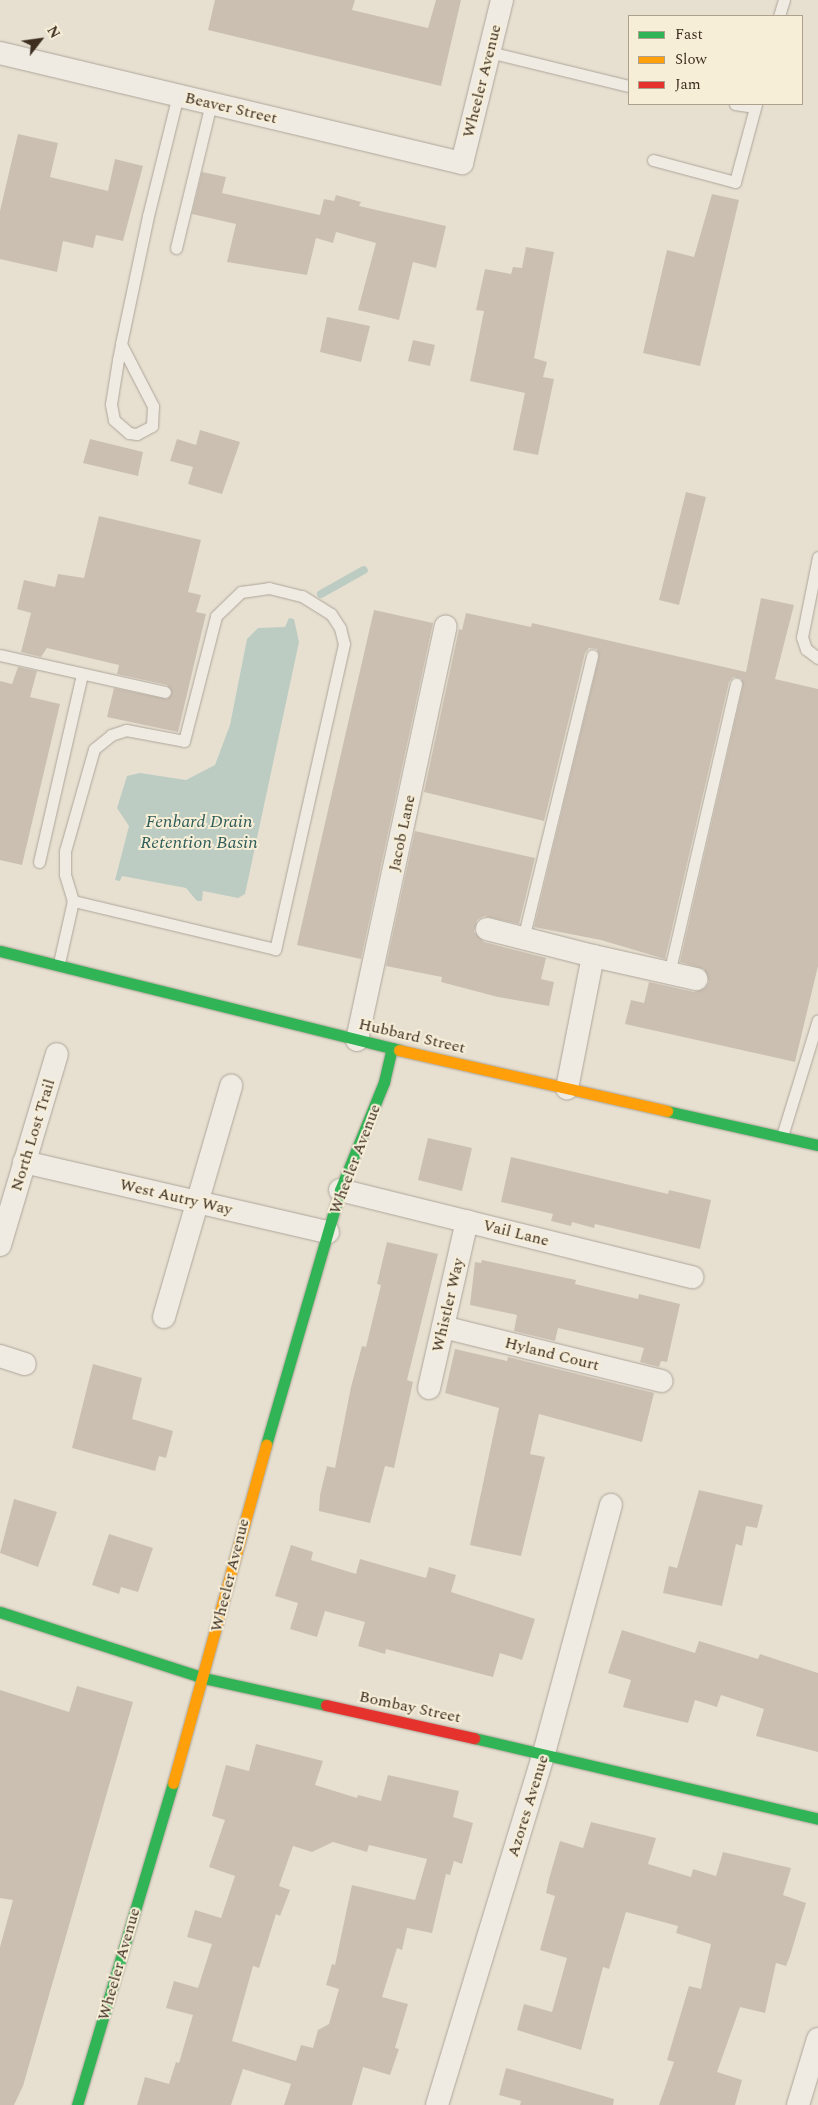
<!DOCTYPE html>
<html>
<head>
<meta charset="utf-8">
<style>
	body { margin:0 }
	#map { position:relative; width:818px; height:2105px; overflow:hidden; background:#e7e0d1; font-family:Spectral,serif }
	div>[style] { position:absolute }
	.water>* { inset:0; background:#bcccc2 }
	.stream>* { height:8px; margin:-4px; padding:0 4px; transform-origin:4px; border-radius:4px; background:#bcccc2 }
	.building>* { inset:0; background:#cbbfb2 }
	.roads { filter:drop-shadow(0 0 1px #ada599) drop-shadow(0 0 1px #ada599) }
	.lane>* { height:11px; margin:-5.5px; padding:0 5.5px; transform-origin:5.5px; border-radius:5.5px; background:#efebe3 }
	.street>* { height:22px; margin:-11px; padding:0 11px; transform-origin:11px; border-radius:11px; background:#efebe3 }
	.fast>* { height:11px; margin:-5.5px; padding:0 5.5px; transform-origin:5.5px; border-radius:5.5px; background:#30b455 }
	.slow>* { height:11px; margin:-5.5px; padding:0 5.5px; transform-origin:5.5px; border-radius:5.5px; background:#ff9f0a }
	.jam>* { height:11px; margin:-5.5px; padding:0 5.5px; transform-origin:5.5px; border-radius:5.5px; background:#e5322d }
	span { translate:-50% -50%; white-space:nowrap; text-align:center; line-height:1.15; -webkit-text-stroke:4px #f7eed8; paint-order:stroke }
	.street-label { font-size:16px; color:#3d2e20 }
	.water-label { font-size:18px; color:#2f5d5a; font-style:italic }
	.legend { position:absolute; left:628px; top:15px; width:175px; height:90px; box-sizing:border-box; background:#f7eed8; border:1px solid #ada18e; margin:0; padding:6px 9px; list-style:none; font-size:15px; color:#3d2e20 }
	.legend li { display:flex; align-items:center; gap:10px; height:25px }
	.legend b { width:25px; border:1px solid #ada18e }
	.north { position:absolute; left:15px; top:15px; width:50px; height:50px; -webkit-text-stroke:4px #f7eed8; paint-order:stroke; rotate:60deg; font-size:14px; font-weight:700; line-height:20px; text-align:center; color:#3d2e20 }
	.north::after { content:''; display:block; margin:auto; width:18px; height:22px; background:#3d2e20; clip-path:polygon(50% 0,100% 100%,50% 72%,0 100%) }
</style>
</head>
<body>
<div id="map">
	<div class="water">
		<i style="clip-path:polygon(289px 618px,294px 619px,299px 642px,245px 894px,238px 898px,203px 891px,202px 901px,197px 901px,186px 888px,122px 876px,120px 881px,115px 880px,129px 826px,117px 808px,127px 776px,140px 773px,186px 780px,215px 765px,230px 725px,247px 639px,258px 628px,285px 627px)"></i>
	</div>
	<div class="stream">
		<i style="left:321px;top:594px;width:49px;rotate:-29.2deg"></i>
	</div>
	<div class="building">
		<i style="clip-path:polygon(215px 0,355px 0,352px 10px,428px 28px,436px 0,461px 0,441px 86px,208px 30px)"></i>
		<i style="clip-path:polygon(18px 134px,58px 143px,50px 177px,108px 191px,115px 159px,143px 166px,123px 241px,96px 235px,93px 248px,63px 241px,57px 272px,0 259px,0 211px)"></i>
		<i style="clip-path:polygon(202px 172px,226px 177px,222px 193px,320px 215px,324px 199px,334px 201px,336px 195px,361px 202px,359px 206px,446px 226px,436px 268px,413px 262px,399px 320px,358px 310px,376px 243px,336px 232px,333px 243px,316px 238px,307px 275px,227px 262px,236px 224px,192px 214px)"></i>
		<i style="clip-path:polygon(712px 194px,739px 200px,700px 366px,643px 353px,667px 250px,694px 257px)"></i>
		<i style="clip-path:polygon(526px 247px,554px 252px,534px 358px,547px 362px,543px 377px,554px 379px,538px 455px,513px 450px,525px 393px,470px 381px,484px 311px,476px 310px,485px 269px,511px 274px,513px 267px,522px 268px)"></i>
		<i style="clip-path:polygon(327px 317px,370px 326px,361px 362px,320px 352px)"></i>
		<i style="clip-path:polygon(413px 340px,435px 345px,430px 366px,408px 361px)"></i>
		<i style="clip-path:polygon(200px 430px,240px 442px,222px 494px,188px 484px,193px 467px,170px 461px,177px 439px,196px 445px)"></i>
		<i style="clip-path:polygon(90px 439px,143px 452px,138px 476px,83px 463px)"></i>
		<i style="clip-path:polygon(686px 492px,706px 497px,679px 605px,659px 600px)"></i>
		<i style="clip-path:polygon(99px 516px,201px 540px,188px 592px,201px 595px,196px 612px,206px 614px,178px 732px,107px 717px,114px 688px,167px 699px,172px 693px,167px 685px,117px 674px,119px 665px,47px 648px,41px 657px,21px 652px,31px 613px,17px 609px,24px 580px,55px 587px,58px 574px,84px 578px)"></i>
		<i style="clip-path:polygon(761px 598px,794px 605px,775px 679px,818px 689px,818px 966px,795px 1062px,625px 1024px,631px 1000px,644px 1003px,649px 982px,694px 992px,705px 988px,709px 982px,704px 969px,680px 962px,743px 686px,741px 678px,733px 677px,729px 682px,665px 959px,601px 940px,534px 927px,599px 657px,597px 649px,589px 648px,585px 653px,544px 821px,424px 792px,459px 629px,462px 630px,466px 613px,531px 627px,532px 623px,746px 672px)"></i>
		<i style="clip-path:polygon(374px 610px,433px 623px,361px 959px,297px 945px)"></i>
		<i style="clip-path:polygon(18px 667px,37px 671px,30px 697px,60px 704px,22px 865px,0 860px,0 681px,12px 684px)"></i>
		<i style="clip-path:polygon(415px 831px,535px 858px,519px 924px,484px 916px,477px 920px,474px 932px,484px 942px,546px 958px,541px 979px,554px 982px,549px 1006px,498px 997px,441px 982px,442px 977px,386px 966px)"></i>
		<i style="clip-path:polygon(428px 1138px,472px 1148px,462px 1191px,418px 1180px)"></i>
		<i style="clip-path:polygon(511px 1157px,668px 1194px,669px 1190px,711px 1200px,700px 1249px,595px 1224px,594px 1228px,572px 1222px,571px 1226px,551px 1221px,553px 1214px,501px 1202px)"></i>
		<i style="clip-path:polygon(387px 1242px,438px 1254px,407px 1380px,413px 1382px,394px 1468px,385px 1466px,370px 1523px,319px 1511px,320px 1495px,327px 1466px,335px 1468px,351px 1387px,362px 1346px,366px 1347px,381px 1285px,377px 1284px)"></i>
		<i style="clip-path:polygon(482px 1260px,576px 1280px,575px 1284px,638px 1299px,639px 1294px,680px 1304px,667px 1362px,661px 1361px,659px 1367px,640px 1362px,644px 1348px,558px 1328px,555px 1341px,514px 1331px,517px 1315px,470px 1305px,475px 1262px,481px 1263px)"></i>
		<i style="clip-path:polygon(455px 1349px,507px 1361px,508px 1357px,654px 1393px,642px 1442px,539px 1414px,530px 1454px,545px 1457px,521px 1556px,470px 1545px,499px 1408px,445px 1393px)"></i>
		<i style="clip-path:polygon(93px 1364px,142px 1378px,132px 1419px,173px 1431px,166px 1458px,159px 1456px,155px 1471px,72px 1448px)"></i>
		<i style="clip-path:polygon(699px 1490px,763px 1505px,757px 1528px,746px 1526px,742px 1546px,736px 1544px,722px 1606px,663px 1593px,669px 1566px,677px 1568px)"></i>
		<i style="clip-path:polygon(14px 1499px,57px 1512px,38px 1567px,0 1553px)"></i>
		<i style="clip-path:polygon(109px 1534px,153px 1548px,138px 1592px,121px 1587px,119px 1594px,92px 1585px)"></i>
		<i style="clip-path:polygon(291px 1545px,313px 1552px,311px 1560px,356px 1574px,360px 1559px,426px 1578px,429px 1567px,456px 1575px,451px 1592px,535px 1619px,522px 1660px,500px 1653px,493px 1677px,386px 1649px,385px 1654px,358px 1646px,365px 1622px,325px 1611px,317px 1637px,290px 1629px,298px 1603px,275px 1596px)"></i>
		<i style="clip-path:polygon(622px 1630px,695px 1653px,699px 1641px,758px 1659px,760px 1654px,818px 1673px,818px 1752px,756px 1736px,764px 1709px,721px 1695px,717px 1707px,695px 1700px,688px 1723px,623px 1707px,631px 1680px,608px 1673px)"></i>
		<i style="clip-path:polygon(77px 1686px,133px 1702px,23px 2086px,14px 2105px,0 2105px,0 1947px,13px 1900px,0 1898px,0 1690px,69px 1712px)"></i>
		<i style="clip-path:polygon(evenodd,256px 1744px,323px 1761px,315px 1785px,357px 1798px,358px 1795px,381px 1801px,388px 1775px,459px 1791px,453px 1817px,473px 1823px,462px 1864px,454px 1861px,450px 1875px,446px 1874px,432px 1933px,407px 1928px,402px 1950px,397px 1948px,382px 1997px,408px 2004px,395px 2048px,399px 2049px,390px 2075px,363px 2067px,352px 2105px,284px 2105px,291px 2084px,243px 2069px,231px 2105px,137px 2105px,145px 2077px,169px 2084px,176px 2062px,179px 2063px,193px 2015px,166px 2008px,174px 1981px,198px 1988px,212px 1944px,187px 1937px,195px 1910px,221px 1918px,235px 1876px,209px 1867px,225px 1820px,212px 1816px,226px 1765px,249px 1771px,256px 1744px,333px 1842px,367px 1852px,369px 1845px,427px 1859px,415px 1900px,352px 1885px,335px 1965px,332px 1964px,326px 1985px,339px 1989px,329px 2024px,318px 2030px,313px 2048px,301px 2045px,296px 2061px,232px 2041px,253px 1966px,259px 1968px,276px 1914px,280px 1916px,290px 1890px,279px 1886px,293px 1846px,312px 1852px,333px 1842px)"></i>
		<i style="clip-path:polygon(591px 1822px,656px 1838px,648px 1864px,691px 1877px,693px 1869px,716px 1876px,723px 1852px,791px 1868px,783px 1895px,806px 1903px,790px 1956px,786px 1966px,776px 1963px,765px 2013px,740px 2007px,717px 2072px,742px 2080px,735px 2105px,659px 2105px,674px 2062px,667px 2060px,689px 1986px,701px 1989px,711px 1944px,676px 1933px,678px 1926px,626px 1912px,609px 1969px,603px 1967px,581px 2050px,517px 2030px,524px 2004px,552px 2012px,567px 1958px,540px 1950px,555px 1896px,546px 1893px,549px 1879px,560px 1841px,583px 1848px)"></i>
		<i style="clip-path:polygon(506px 2068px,614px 2099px,613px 2105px,520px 2105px,521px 2101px,499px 2095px)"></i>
	</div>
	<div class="roads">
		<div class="lane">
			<i style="left:779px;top:16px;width:17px;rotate:-73deg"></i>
			<i style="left:489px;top:52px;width:144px;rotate:13.7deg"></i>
			<i style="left:735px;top:104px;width:20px;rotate:9deg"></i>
			<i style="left:653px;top:160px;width:85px;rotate:15deg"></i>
			<i style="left:735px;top:182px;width:81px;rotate:-74.9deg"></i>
			<i style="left:176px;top:248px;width:149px;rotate:-76.4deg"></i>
			<i style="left:121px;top:344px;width:70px;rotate:62.7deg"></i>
			<i style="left:153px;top:406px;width:20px;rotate:93deg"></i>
			<i style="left:152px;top:426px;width:17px;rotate:152deg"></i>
			<i style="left:137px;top:434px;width:8px;rotate:-173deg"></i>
			<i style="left:129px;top:433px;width:20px;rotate:-139deg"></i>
			<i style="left:114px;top:420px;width:16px;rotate:-101deg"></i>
			<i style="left:111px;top:404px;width:45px;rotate:-81deg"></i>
			<i style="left:118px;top:360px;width:16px;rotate:-79deg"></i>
			<i style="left:121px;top:344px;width:131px;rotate:-78.1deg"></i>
			<i style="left:148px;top:216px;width:125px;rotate:-76.1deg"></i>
			<i style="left:818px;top:557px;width:82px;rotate:101.3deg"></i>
			<i style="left:802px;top:637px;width:13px;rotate:72deg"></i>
			<i style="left:806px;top:649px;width:15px;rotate:37deg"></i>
			<i style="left:0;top:655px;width:169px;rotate:12.6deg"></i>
			<i style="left:39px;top:862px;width:193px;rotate:-77.1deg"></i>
			<i style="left:523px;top:939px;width:292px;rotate:-76.3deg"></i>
			<i style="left:59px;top:963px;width:64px;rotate:-77.3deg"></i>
			<i style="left:73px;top:901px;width:28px;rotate:-107deg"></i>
			<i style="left:65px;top:874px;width:23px;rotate:-90deg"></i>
			<i style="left:65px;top:851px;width:106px;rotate:-74.1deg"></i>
			<i style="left:94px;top:749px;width:22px;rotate:-39deg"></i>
			<i style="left:111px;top:735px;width:16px;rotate:-18deg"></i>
			<i style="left:126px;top:730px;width:59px;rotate:10.7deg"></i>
			<i style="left:184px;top:741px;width:129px;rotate:-75.6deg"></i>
			<i style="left:216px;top:616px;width:35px;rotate:-44deg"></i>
			<i style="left:241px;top:592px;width:28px;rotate:-8deg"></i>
			<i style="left:269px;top:588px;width:34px;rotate:14deg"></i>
			<i style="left:302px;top:596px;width:34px;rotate:32deg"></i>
			<i style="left:331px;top:614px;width:17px;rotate:57deg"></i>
			<i style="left:340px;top:628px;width:16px;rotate:76deg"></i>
			<i style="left:344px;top:644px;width:313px;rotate:102.7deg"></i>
			<i style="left:275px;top:949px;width:208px;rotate:-166.6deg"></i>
			<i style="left:669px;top:974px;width:298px;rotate:-77deg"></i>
			<i style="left:782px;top:1136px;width:121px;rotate:-72.8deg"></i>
		</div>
		<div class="street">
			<i style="left:0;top:53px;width:475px;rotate:13.4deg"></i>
			<i style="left:462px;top:163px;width:168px;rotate:-76.2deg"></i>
			<i style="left:487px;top:929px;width:109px;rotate:14.3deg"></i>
			<i style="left:593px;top:956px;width:135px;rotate:101.1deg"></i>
			<i style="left:593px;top:956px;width:106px;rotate:12.6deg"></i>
			<i style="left:357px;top:1040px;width:423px;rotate:-77.9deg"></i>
			<i style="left:24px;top:1162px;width:312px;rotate:13deg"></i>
			<i style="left:340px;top:1190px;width:363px;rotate:13.9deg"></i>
			<i style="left:0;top:1245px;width:199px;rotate:-73.4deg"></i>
			<i style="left:164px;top:1317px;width:241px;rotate:-73.8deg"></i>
			<i style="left:443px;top:1327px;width:225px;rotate:13.9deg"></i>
			<i style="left:0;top:1356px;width:26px;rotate:18deg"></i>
			<i style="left:429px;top:1388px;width:171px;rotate:-77.2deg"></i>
			<i style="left:437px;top:2105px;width:368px;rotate:-73.1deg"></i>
			<i style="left:544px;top:1753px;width:257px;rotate:-74.9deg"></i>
			<i style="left:798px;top:2105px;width:69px;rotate:-73.1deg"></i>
		</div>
		<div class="fast">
			<i style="left:0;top:951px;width:411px;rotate:13.9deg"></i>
			<i style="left:667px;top:1111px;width:155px;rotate:12.7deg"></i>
			<i style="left:266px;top:1445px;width:266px;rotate:-73.8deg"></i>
			<i style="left:340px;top:1190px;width:117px;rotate:-67.8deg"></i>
			<i style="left:384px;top:1082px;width:35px;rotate:-77deg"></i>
			<i style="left:0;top:1612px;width:214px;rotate:17.9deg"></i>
			<i style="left:204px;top:1678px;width:125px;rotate:12.5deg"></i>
			<i style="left:474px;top:1738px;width:353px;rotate:13.2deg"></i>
			<i style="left:77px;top:2105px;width:336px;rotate:-73.4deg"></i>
		</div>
		<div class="slow">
			<i style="left:399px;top:1050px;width:275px;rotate:12.8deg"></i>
			<i style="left:173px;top:1783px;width:351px;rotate:-74.6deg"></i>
		</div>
		<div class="jam">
			<i style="left:326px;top:1705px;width:152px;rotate:12.6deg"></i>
		</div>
	</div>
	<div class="street-label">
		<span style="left:482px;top:81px;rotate:-76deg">Wheeler Avenue</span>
		<span style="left:231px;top:108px;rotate:13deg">Beaver Street</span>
		<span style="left:402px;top:833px;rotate:-78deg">Jacob Lane</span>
		<span style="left:412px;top:1036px;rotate:13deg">Hubbard Street</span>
		<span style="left:33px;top:1135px;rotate:-73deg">North Lost Trail</span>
		<span style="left:355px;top:1159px;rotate:-69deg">Wheeler Avenue</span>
		<span style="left:176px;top:1197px;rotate:13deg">West Autry Way</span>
		<span style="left:516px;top:1233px;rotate:14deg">Vail Lane</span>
		<span style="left:448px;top:1305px;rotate:-77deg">Whistler Way</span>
		<span style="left:552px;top:1354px;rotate:14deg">Hyland Court</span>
		<span style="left:230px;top:1575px;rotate:-76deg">Wheeler Avenue</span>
		<span style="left:410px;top:1707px;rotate:12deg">Bombay Street</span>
		<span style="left:528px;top:1806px;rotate:-73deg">Azores Avenue</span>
		<span style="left:119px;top:1964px;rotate:-74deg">Wheeler Avenue</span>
	</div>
	<div class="water-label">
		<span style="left:199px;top:833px">Fenbard Drain<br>Retention Basin</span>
	</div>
	<ul class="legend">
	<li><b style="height:6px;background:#30b455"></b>Fast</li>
	<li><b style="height:6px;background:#ff9f0a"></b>Slow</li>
	<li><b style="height:6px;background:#e5322d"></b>Jam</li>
	</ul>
	<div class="north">N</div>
</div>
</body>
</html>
